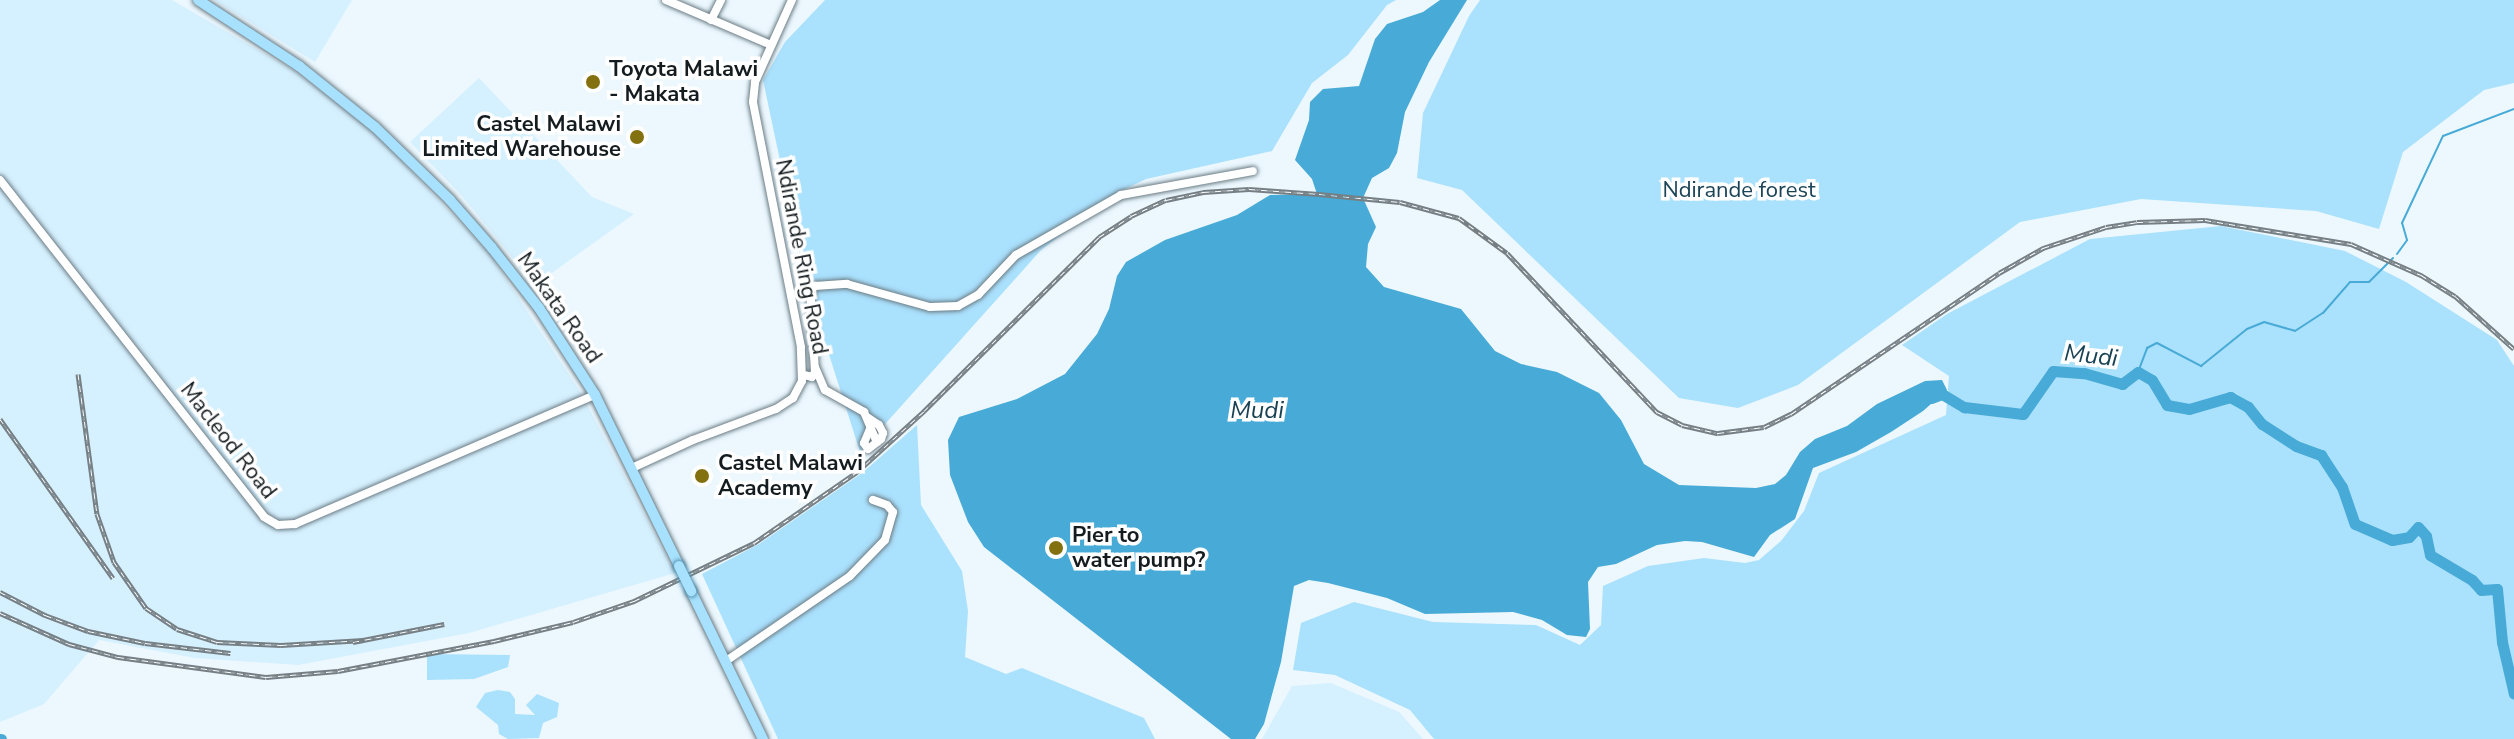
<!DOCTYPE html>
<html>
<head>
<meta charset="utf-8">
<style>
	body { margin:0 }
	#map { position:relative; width:2514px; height:739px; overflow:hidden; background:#ecf8fe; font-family:"Nunito Sans",sans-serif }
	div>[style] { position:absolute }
	.built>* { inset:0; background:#d5f0fe }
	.green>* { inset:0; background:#aae1fd }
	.water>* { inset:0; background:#48aad6 }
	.stream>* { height:2px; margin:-1px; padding:0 1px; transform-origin:1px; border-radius:1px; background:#48aad6 }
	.river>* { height:11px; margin:-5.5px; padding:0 5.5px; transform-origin:5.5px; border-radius:5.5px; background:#48aad6 }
	.roads { filter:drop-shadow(0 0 2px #6b7c85) drop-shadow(0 0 2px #6b7c85) }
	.minor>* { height:8px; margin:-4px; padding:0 4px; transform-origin:4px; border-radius:4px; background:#fff }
	.major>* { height:10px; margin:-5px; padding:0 5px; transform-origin:5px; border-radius:5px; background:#a7e1fd }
	.rail>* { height:5px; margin-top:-2.5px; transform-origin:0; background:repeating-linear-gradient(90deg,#fff 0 6px,#767f84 0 12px); box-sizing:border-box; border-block:2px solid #767f84 }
	.bridges { filter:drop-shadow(0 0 2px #4e8fae) drop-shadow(0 0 2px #4e8fae) }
	.major-bridge>* { height:10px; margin:-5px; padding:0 5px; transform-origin:5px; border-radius:5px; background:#a7e1fd }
	.dots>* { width:22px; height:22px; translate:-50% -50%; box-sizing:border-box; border:4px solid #fff; border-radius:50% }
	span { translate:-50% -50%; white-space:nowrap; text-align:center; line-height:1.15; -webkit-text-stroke:7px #fff; paint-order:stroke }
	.poi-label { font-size:22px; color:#151c1f; font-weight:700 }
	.left { translate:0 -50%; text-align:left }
	.right { translate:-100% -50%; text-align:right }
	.park-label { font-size:22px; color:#1b4457 }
	.street-label { font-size:22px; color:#151c1f }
	.water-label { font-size:24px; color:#184154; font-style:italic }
</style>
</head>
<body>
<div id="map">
	<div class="built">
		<i style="clip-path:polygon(0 0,172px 0,296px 72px,374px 132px,489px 253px,581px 393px,675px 573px,469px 633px,298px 665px,195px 658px,99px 640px,44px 704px,0 722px)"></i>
		<i style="clip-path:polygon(214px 0,352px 0,315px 62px)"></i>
		<i style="clip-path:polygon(479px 78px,592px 197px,634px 214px,535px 285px,462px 196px,410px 142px)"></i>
		<i style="clip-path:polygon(1331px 683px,1399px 712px,1423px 739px,1262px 739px,1292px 686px)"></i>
	</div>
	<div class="green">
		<i style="clip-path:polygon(825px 0,1396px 0,1387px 5px,1348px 55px,1312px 83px,1272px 151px,1146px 179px,1117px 193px,1041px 250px,860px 452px,805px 279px,763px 80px,785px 42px)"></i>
		<i style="clip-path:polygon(1480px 0,2514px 0,2514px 83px,2484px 90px,2403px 152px,2379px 229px,2316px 211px,2141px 199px,2020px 222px,1798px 385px,1738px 408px,1679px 398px,1462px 190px,1417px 178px,1423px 113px,1469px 16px)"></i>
		<i style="clip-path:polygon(2221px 226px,2345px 251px,2406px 282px,2497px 340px,2514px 366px,2514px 739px,1434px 739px,1410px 710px,1335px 675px,1293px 670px,1301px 623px,1354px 602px,1433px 622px,1536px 625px,1580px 645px,1601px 625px,1603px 586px,1648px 566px,1704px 558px,1745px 563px,1759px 560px,1781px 541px,1804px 511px,1819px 473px,1946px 415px,1949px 376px,1902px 345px,1947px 314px,2090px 239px)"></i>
		<i style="clip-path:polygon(917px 425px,921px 505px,962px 571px,968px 611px,965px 657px,1006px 674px,1022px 668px,1144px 718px,1155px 739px,778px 739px,702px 574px,759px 544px,862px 473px)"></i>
		<i style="clip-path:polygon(427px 654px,510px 655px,508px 667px,474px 679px,427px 680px)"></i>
		<i style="clip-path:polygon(498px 690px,510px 692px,515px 699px,515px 714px,535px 715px,526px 705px,537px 694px,559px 703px,557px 717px,543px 723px,539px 738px,508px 739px,499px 734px,498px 725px,476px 707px,485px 693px)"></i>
	</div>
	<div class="water">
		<i style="clip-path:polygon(1440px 0,1467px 0,1429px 62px,1405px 112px,1397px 153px,1389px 168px,1372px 178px,1363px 198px,1376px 227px,1368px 244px,1366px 267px,1384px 287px,1461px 309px,1495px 351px,1521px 364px,1557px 372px,1599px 393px,1621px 420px,1644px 464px,1679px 485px,1756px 488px,1775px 484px,1786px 475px,1800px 452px,1815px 439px,1847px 426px,1877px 404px,1925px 381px,1942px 380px,1947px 390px,1923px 411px,1891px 432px,1856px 452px,1813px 468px,1795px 519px,1770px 535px,1754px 557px,1702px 542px,1685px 541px,1657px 545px,1616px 564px,1598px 567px,1588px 582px,1590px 629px,1586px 637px,1567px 635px,1542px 620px,1513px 612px,1425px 614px,1387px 598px,1328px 583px,1309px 580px,1294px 586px,1281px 662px,1264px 724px,1255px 739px,1231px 739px,984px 547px,968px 522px,950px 475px,948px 440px,959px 417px,1017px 399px,1065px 374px,1097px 334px,1109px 309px,1117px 276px,1126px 262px,1165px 240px,1237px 215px,1270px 195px,1317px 194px,1312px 179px,1295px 160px,1309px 120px,1310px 102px,1323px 89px,1359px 86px,1375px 39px,1387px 24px,1423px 12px)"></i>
	</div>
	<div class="stream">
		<i style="left:2397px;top:254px;width:17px;rotate:-54deg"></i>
		<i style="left:2407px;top:240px;width:18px;rotate:-106deg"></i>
		<i style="left:2402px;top:223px;width:96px;rotate:-64.8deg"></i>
		<i style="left:2443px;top:136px;width:76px;rotate:-20.8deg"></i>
		<i style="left:2138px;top:372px;width:26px;rotate:-69deg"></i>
		<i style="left:2147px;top:348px;width:11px;rotate:-27deg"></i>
		<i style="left:2157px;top:343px;width:50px;rotate:27.6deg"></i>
		<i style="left:2201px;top:366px;width:59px;rotate:-38.8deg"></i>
		<i style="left:2247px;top:329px;width:18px;rotate:-22deg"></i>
		<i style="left:2264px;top:322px;width:32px;rotate:16deg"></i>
		<i style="left:2295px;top:331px;width:33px;rotate:-33deg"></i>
		<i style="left:2323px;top:313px;width:41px;rotate:-48.9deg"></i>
		<i style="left:2350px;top:282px;width:19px"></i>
		<i style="left:2369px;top:282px;width:34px;rotate:-45deg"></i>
	</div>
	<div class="river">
		<i style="left:1931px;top:398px;width:12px;rotate:-20deg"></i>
		<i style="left:1942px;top:394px;width:26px;rotate:31deg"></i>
		<i style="left:1964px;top:407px;width:59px;rotate:6.8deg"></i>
		<i style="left:2023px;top:414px;width:52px;rotate:-55.1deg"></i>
		<i style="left:2053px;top:371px;width:31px;rotate:4deg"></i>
		<i style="left:2084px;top:373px;width:40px;rotate:16deg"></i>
		<i style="left:2122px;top:384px;width:20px;rotate:-37deg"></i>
		<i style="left:2138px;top:372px;width:16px;rotate:30deg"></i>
		<i style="left:2152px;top:380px;width:29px;rotate:59deg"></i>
		<i style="left:2167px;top:405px;width:22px;rotate:10deg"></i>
		<i style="left:2189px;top:409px;width:43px;rotate:-16.3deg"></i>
		<i style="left:2230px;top:397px;width:21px;rotate:29deg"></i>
		<i style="left:2248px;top:407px;width:22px;rotate:51deg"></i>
		<i style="left:2262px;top:424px;width:40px;rotate:32.9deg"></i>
		<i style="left:2296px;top:446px;width:27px;rotate:20deg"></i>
		<i style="left:2321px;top:455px;width:38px;rotate:57deg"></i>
		<i style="left:2342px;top:487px;width:39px;rotate:71deg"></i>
		<i style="left:2355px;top:524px;width:40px;rotate:23.4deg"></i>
		<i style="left:2392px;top:540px;width:17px;rotate:-10deg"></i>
		<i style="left:2409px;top:537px;width:13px;rotate:-48deg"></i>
		<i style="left:2418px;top:527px;width:12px;rotate:48deg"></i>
		<i style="left:2426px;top:536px;width:19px;rotate:78deg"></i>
		<i style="left:2430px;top:555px;width:49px;rotate:30.8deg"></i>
		<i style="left:2472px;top:580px;width:13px;rotate:48deg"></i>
		<i style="left:2481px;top:590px;width:16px;rotate:-4deg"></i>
		<i style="left:2497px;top:589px;width:53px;rotate:84.6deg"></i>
		<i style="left:2502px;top:642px;width:53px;rotate:77deg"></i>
		<i style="left:0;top:739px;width:1px"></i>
	</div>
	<div class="roads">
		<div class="minor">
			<i style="left:666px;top:0;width:114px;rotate:23.2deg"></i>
			<i style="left:711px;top:20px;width:22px;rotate:-63deg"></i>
			<i style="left:0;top:180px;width:428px;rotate:51.9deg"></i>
			<i style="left:264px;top:517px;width:16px;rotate:30deg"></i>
			<i style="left:278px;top:525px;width:17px;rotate:-3deg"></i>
			<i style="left:295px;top:524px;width:327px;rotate:-23.3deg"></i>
			<i style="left:815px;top:367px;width:25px;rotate:67deg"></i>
			<i style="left:825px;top:390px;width:45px;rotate:29.4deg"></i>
			<i style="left:864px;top:412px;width:33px;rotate:67deg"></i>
			<i style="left:804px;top:375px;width:8px;rotate:14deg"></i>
			<i style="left:812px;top:377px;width:6px;rotate:-59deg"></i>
			<i style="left:815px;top:372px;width:69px;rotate:-93.3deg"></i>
			<i style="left:811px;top:303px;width:13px;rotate:-90deg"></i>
			<i style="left:811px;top:290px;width:6px;rotate:-45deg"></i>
			<i style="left:815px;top:286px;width:32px;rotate:-4deg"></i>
			<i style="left:847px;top:284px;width:86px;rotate:15.5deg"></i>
			<i style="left:930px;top:307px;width:28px;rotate:-2deg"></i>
			<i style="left:958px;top:306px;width:23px;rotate:-29deg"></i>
			<i style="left:978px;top:295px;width:55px;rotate:-46.5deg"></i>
			<i style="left:1016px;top:255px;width:121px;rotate:-29.7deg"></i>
			<i style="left:1121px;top:195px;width:134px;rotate:-10.3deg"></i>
			<i style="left:867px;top:417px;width:14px;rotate:34deg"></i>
			<i style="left:879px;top:425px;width:9px;rotate:63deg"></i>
			<i style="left:883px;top:433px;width:6px;rotate:108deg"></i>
			<i style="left:881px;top:439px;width:16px;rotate:142deg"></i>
			<i style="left:868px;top:449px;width:7px;rotate:-124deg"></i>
			<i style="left:864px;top:443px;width:15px;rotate:-67deg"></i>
			<i style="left:632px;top:468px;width:67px;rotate:-24.7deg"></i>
			<i style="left:693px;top:440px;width:89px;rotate:-20.5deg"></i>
			<i style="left:776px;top:409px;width:20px;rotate:-33deg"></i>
			<i style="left:793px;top:398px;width:19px;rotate:-62deg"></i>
			<i style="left:802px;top:381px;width:34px;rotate:-92deg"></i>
			<i style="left:801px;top:347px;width:250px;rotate:-101.1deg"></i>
			<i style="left:753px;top:102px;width:20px;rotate:-84deg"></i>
			<i style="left:755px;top:82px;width:90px;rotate:-65.7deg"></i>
			<i style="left:726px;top:661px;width:150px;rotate:-34.4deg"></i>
			<i style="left:850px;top:576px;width:50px;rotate:-45.8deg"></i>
			<i style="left:885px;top:540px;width:29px;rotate:-74deg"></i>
			<i style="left:893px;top:512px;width:9px;rotate:-131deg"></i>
			<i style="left:887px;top:505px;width:15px;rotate:-160deg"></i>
		</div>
		<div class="major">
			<i style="left:198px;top:0;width:121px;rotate:33.2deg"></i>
			<i style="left:299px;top:66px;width:97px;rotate:38.8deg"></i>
			<i style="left:375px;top:127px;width:105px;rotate:44.2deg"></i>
			<i style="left:450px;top:200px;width:64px;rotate:48.8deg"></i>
			<i style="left:492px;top:248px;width:76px;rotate:51.9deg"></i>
			<i style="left:539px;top:308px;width:103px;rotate:57.2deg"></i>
			<i style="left:595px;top:395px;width:191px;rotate:63.8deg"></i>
			<i style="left:691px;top:591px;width:165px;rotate:64.1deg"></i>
		</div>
	</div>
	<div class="rail">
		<i style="left:78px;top:374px;width:141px;rotate:82.3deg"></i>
		<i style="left:97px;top:514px;width:51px;rotate:70.5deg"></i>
		<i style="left:114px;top:562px;width:56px;rotate:55.2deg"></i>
		<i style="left:146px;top:608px;width:37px;rotate:34deg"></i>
		<i style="left:177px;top:629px;width:42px;rotate:18deg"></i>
		<i style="left:217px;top:642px;width:64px;rotate:2.7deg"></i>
		<i style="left:281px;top:645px;width:83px;rotate:-3.4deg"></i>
		<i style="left:0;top:419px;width:195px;rotate:54.6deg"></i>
		<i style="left:0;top:592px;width:51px;rotate:27.1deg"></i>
		<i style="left:45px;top:615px;width:46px;rotate:20.4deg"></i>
		<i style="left:88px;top:631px;width:58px;rotate:11.9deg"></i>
		<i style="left:145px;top:643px;width:86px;rotate:6.7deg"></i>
		<i style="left:0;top:613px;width:76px;rotate:24.2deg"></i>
		<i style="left:69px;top:644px;width:51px;rotate:14.9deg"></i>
		<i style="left:118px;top:657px;width:149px;rotate:7.7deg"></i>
		<i style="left:266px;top:677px;width:72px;rotate:-4.8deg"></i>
		<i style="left:338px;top:671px;width:159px;rotate:-10.9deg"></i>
		<i style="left:494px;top:641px;width:81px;rotate:-13.5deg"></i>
		<i style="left:573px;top:622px;width:65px;rotate:-19deg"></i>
		<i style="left:634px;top:601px;width:133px;rotate:-25.8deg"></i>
		<i style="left:754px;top:543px;width:125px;rotate:-34.6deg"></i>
		<i style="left:857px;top:472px;width:91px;rotate:-42.3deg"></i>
		<i style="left:924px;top:411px;width:247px;rotate:-44.8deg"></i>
		<i style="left:1099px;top:237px;width:38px;rotate:-33deg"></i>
		<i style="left:1131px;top:216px;width:38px;rotate:-25deg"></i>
		<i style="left:1166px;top:200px;width:38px;rotate:-12deg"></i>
		<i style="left:1203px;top:192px;width:46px;rotate:-3.7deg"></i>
		<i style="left:1249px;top:189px;width:70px;rotate:4.1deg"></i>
		<i style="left:1319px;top:194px;width:81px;rotate:5.6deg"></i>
		<i style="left:1400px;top:202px;width:61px;rotate:15.2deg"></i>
		<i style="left:1459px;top:218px;width:59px;rotate:36.1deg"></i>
		<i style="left:1507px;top:253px;width:219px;rotate:46.7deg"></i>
		<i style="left:1657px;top:412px;width:28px;rotate:27deg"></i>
		<i style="left:1682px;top:425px;width:37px;rotate:13deg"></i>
		<i style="left:1718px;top:433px;width:46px;rotate:-7.4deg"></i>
		<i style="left:1764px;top:427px;width:30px;rotate:-26deg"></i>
		<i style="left:1791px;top:414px;width:251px;rotate:-34.1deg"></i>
		<i style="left:1999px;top:273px;width:51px;rotate:-29.6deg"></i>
		<i style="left:2043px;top:248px;width:66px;rotate:-18.4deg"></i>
		<i style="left:2106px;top:227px;width:31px;rotate:-9deg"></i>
		<i style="left:2137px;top:222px;width:68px;rotate:-1.7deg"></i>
		<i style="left:2205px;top:220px;width:148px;rotate:9.3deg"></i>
		<i style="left:2351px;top:244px;width:77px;rotate:23.9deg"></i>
		<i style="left:2421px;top:275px;width:40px;rotate:32deg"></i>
		<i style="left:2455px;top:296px;width:79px;rotate:41.9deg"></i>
		<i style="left:353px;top:642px;width:93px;rotate:-11.2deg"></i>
	</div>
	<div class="bridges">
		<div class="major-bridge">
			<i style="left:679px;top:566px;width:28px;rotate:64deg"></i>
		</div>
	</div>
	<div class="dots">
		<i style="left:593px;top:82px;background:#83700f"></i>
		<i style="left:637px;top:137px;background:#83700f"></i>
		<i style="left:702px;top:476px;background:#83700f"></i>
		<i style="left:1056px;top:548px;background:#83700f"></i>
	</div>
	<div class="poi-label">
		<span class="left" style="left:609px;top:82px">Toyota Malawi<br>- Makata</span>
		<span class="right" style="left:621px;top:137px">Castel Malawi<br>Limited Warehouse</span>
		<span class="left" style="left:718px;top:476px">Castel Malawi<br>Academy</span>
		<span class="left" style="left:1072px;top:548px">Pier to<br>water pump?</span>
	</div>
	<div class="park-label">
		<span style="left:1739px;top:191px">Ndirande forest</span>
	</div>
	<div class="street-label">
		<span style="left:801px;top:257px;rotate:79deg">Ndirande Ring Road</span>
		<span style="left:559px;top:308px;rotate:55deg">Makata Road</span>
		<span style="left:228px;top:441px;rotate:52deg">Macleod Road</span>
	</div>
	<div class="water-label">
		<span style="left:2091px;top:356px;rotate:6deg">Mudi</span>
		<span style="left:1257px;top:411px">Mudi</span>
	</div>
</div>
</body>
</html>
